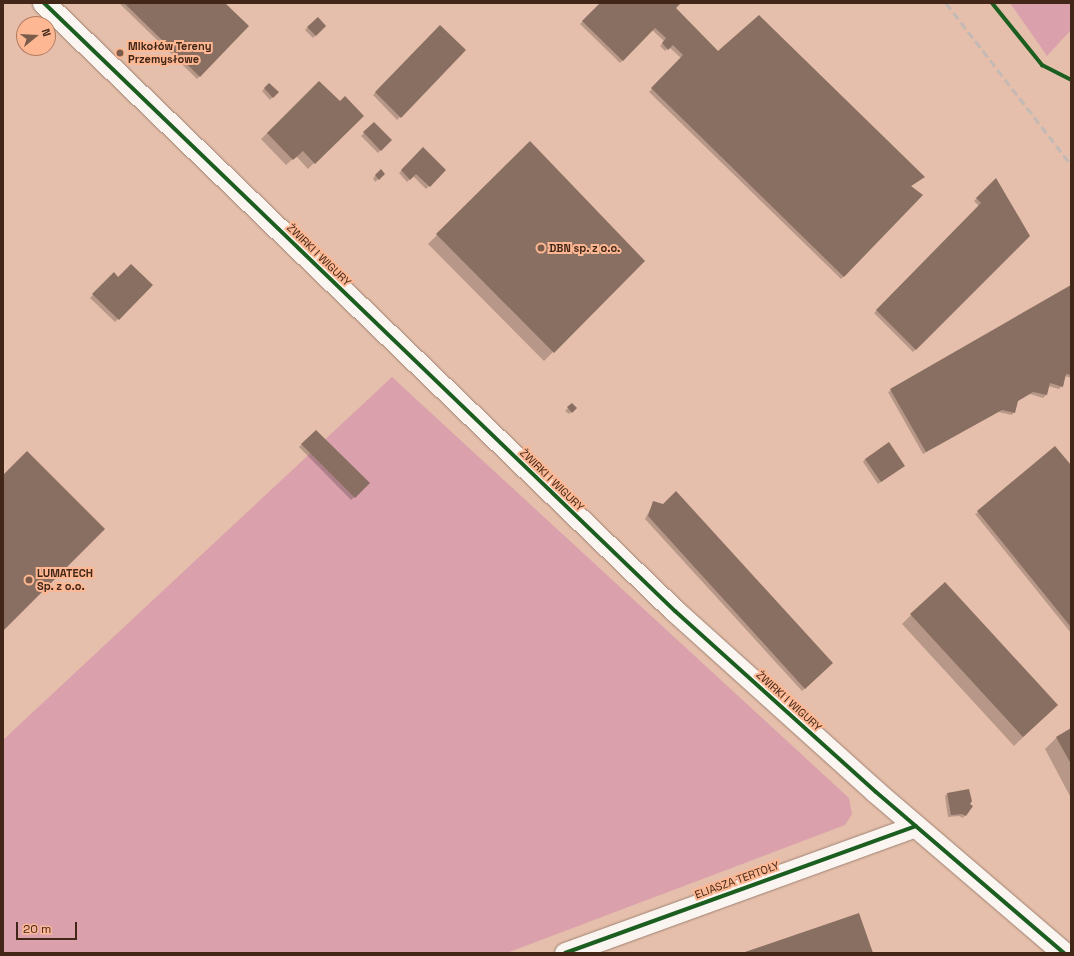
<!DOCTYPE html>
<html>
<head>
<meta charset="utf-8">
<style>
	body { margin:0 }
	#map { position:relative; width:1074px; height:956px; overflow:hidden; background:#e5bfab; font-family:"Space Grotesk",sans-serif }
	div>[style] { position:absolute }
	.green>* { inset:0; background:#daa1ac }
	.shadow>* { inset:0; background:#0003 }
	.building>* { inset:0; background:#896f61 }
	.roads { filter:drop-shadow(0 0 1px #9f8273) drop-shadow(0 0 1px #9f8273) }
	.street>* { height:21px; margin:-10.5px; padding:0 10.5px; transform-origin:10.5px; border-radius:10.5px; background:#fbf5f2 }
	.secondary>* { height:22px; margin:-11px; padding:0 11px; transform-origin:11px; border-radius:11px; background:#fbf5f2 }
	.rail>* { height:3px; margin-top:-1.5px; transform-origin:0; background:repeating-linear-gradient(90deg,#c4b9b4 0 8px,transparent 0 12px) }
	.cycleway>* { height:4px; margin:-2px; padding:0 2px; transform-origin:2px; border-radius:2px; background:#1b5e20 }
	.dots>* { width:11px; height:11px; translate:-50% -50%; box-sizing:border-box; border:2px solid #fdb793; border-radius:50% }
	span { translate:-50% -50%; white-space:nowrap; text-align:center; line-height:1.15; -webkit-text-stroke:4px #fdb793; paint-order:stroke }
	.poi-label { font-size:11px; color:#422718; font-weight:700 }
	.left { translate:0 -50%; text-align:left }
	.street-label { font-size:11px; color:#422718 }
	.frame { position:absolute; inset:0; border:4px solid #422718; pointer-events:none }
	.north { position:absolute; left:16px; top:16px; width:40px; height:40px; box-sizing:border-box; background:#fdb793; border:1px solid #b27d62; border-radius:50%; rotate:72deg; font-size:11px; font-weight:700; line-height:16px; text-align:center; color:#422718 }
	.north::after { content:''; display:block; margin:auto; width:14px; height:18px; background:#7b5c4b; clip-path:polygon(50% 0,100% 100%,50% 72%,0 100%) }
	.scale { position:absolute; left:16px; top:922px; width:61px; height:18px; box-sizing:border-box; border:2px solid #422718; border-top:0; padding-left:5px; font-size:12px; line-height:14px; white-space:nowrap; color:#422718; -webkit-text-stroke:3px #fdb793; paint-order:stroke }
</style>
</head>
<body>
<div id="map">
	<div class="green">
		<i style="clip-path:polygon(1010px 3px,1071px 3px,1071px 30px,1047px 56px)"></i>
		<i style="clip-path:polygon(392px 377px,849px 798px,852px 814px,845px 825px,507px 953px,3px 953px,3px 740px)"></i>
	</div>
	<div class="shadow">
		<i style="clip-path:polygon(119px 3px,224px 3px,248px 26px,197px 79px)"></i>
		<i style="clip-path:polygon(601px 3px,680px 3px,675px 8px,718px 53px,921px 179px,910px 187px,921px 195px,841px 279px,649px 92px,681px 58px,669px 47px,665px 51px,660px 46px,664px 41px,652px 30px,620px 63px,580px 24px)"></i>
		<i style="clip-path:polygon(317px 18px,325px 26px,313px 38px,305px 30px)"></i>
		<i style="clip-path:polygon(440px 26px,465px 50px,397px 120px,373px 95px)"></i>
		<i style="clip-path:polygon(319px 83px,340px 103px,362px 116px,308px 169px,296px 156px,286px 165px,261px 139px)"></i>
		<i style="clip-path:polygon(269px 84px,277px 92px,270px 100px,262px 91px)"></i>
		<i style="clip-path:polygon(374px 123px,390px 140px,378px 153px,361px 136px)"></i>
		<i style="clip-path:polygon(530px 143px,643px 261px,544px 361px,428px 244px)"></i>
		<i style="clip-path:polygon(423px 148px,445px 170px,426px 189px,413px 176px,407px 182px,399px 173px)"></i>
		<i style="clip-path:polygon(381px 170px,384px 174px,375px 182px,373px 178px)"></i>
		<i style="clip-path:polygon(996px 180px,1029px 235px,913px 352px,874px 313px,979px 206px,974px 201px)"></i>
		<i style="clip-path:polygon(114px 274px,118px 278px,152px 285px,115px 322px,90px 298px)"></i>
		<i style="clip-path:polygon(1071px 287px,1071px 378px,1064px 376px,1062px 386px,1059px 389px,1048px 386px,1046px 395px,1043px 398px,1030px 394px,1016px 402px,1014px 412px,1012px 415px,998px 412px,923px 454px,888px 392px)"></i>
		<i style="clip-path:polygon(572px 404px,575px 408px,569px 414px,565px 411px)"></i>
		<i style="clip-path:polygon(316px 431px,369px 483px,351px 500px,299px 447px)"></i>
		<i style="clip-path:polygon(865px 459px,901px 468px,878px 484px,863px 462px)"></i>
		<i style="clip-path:polygon(1071px 467px,1071px 633px,975px 514px)"></i>
		<i style="clip-path:polygon(654px 502px,832px 663px,802px 691px,645px 519px)"></i>
		<i style="clip-path:polygon(911px 615px,1057px 705px,1014px 746px,902px 624px)"></i>
		<i style="clip-path:polygon(1071px 730px,1071px 798px,1045px 749px,1057px 737px)"></i>
		<i style="clip-path:polygon(947px 794px,972px 807px,963px 818px,959px 816px,948px 817px,945px 796px)"></i>
	</div>
	<div class="building">
		<i style="clip-path:polygon(124px 3px,225px 3px,249px 26px,200px 77px)"></i>
		<i style="clip-path:polygon(600px 3px,681px 3px,676px 8px,718px 51px,759px 15px,925px 177px,911px 186px,923px 195px,844px 277px,651px 88px,683px 55px,673px 45px,668px 50px,662px 43px,666px 38px,655px 28px,623px 61px,582px 21px)"></i>
		<i style="clip-path:polygon(318px 17px,326px 26px,316px 36px,307px 27px)"></i>
		<i style="clip-path:polygon(440px 25px,466px 50px,401px 118px,375px 92px)"></i>
		<i style="clip-path:polygon(319px 81px,340px 101px,345px 96px,364px 116px,315px 164px,303px 151px,293px 160px,267px 133px)"></i>
		<i style="clip-path:polygon(269px 83px,279px 92px,273px 98px,264px 88px)"></i>
		<i style="clip-path:polygon(374px 122px,392px 140px,381px 151px,363px 132px)"></i>
		<i style="clip-path:polygon(530px 141px,645px 261px,554px 353px,436px 234px)"></i>
		<i style="clip-path:polygon(423px 147px,446px 170px,430px 187px,416px 174px,410px 180px,401px 170px)"></i>
		<i style="clip-path:polygon(381px 169px,385px 174px,379px 180px,375px 175px)"></i>
		<i style="clip-path:polygon(996px 178px,1030px 236px,916px 350px,876px 310px,981px 203px,976px 198px)"></i>
		<i style="clip-path:polygon(131px 264px,153px 285px,119px 320px,92px 294px,114px 272px,118px 277px)"></i>
		<i style="clip-path:polygon(1071px 285px,1071px 375px,1066px 374px,1063px 387px,1050px 383px,1047px 395px,1033px 392px,1018px 401px,1015px 413px,1002px 410px,926px 452px,890px 389px)"></i>
		<i style="clip-path:polygon(572px 403px,577px 408px,572px 413px,567px 407px)"></i>
		<i style="clip-path:polygon(316px 430px,370px 483px,355px 498px,301px 444px)"></i>
		<i style="clip-path:polygon(889px 442px,905px 466px,881px 482px,865px 459px)"></i>
		<i style="clip-path:polygon(1055px 446px,1071px 465px,1071px 627px,977px 511px)"></i>
		<i style="clip-path:polygon(27px 451px,105px 529px,3px 631px,3px 475px)"></i>
		<i style="clip-path:polygon(676px 491px,833px 663px,805px 689px,648px 516px,653px 501px,663px 504px)"></i>
		<i style="clip-path:polygon(945px 582px,1058px 705px,1023px 737px,910px 614px)"></i>
		<i style="clip-path:polygon(1071px 728px,1071px 764px,1056px 737px)"></i>
		<i style="clip-path:polygon(969px 789px,972px 801px,970px 804px,973px 806px,966px 816px,962px 814px,951px 815px,947px 793px)"></i>
		<i style="clip-path:polygon(859px 913px,873px 953px,742px 953px)"></i>
	</div>
	<div class="roads">
		<div class="street">
			<i style="left:565px;top:953px;width:373px;rotate:-19.9deg"></i>
		</div>
		<div class="secondary">
			<i style="left:44px;top:3px;width:876px;rotate:43.94deg"></i>
			<i style="left:675px;top:611px;width:270px;rotate:42deg"></i>
			<i style="left:876px;top:792px;width:248px;rotate:40.6deg"></i>
		</div>
	</div>
	<div class="rail">
		<i style="left:946px;top:3px;width:205px;rotate:52.3deg"></i>
	</div>
	<div class="cycleway">
		<i style="left:44px;top:3px;width:876px;rotate:43.94deg"></i>
		<i style="left:675px;top:611px;width:270px;rotate:42deg"></i>
		<i style="left:876px;top:792px;width:248px;rotate:40.6deg"></i>
		<i style="left:992px;top:3px;width:80px;rotate:51.1deg"></i>
		<i style="left:1042px;top:65px;width:33px;rotate:27deg"></i>
		<i style="left:565px;top:953px;width:373px;rotate:-19.9deg"></i>
	</div>
	<div class="dots">
		<i style="left:120px;top:53px;background:#7b5c4b"></i>
		<i style="left:541px;top:248px;background:#7b5c4b"></i>
		<i style="left:29px;top:580px;background:#7b5c4b"></i>
	</div>
	<div class="poi-label">
		<span class="left" style="left:128px;top:53px">Mikołów Tereny<br>Przemysłowe</span>
		<span class="left" style="left:549px;top:248px">DBN sp. z o.o.</span>
		<span class="left" style="left:37px;top:580px">LUMATECH<br>Sp. z o.o.</span>
	</div>
	<div class="street-label">
		<span style="left:319px;top:255px;rotate:44deg">ŻWIRKI I WIGURY</span>
		<span style="left:552px;top:480px;rotate:44deg">ŻWIRKI I WIGURY</span>
		<span style="left:789px;top:701px;rotate:42deg">ŻWIRKI I WIGURY</span>
		<span style="left:737px;top:880px;rotate:-20deg">ELIASZA TERTOŁY</span>
	</div>
	<div class="frame"></div>
	<div class="north">N</div>
	<div class="scale">20 m</div>
</div>
</body>
</html>
